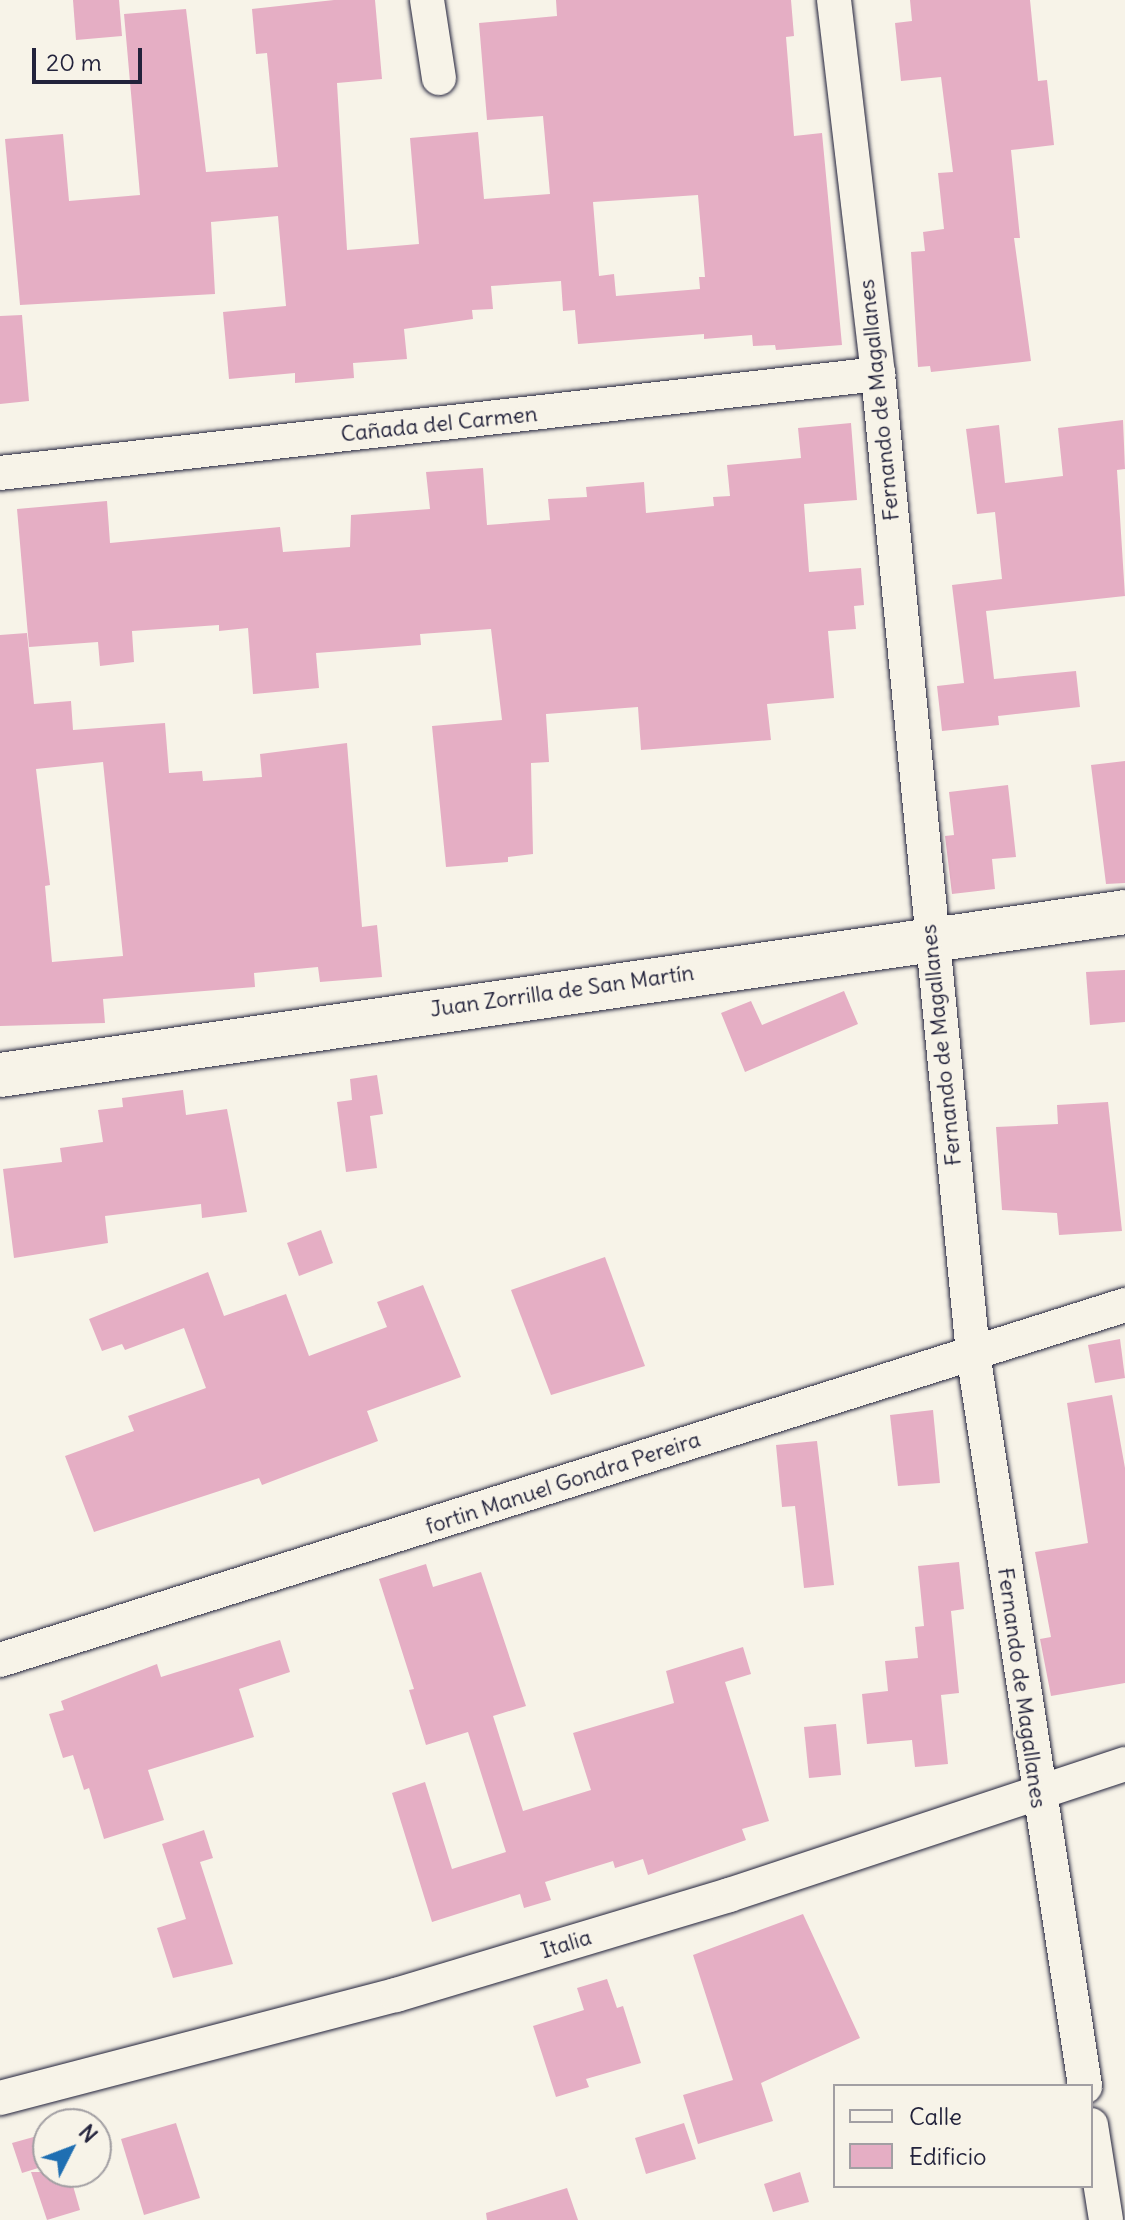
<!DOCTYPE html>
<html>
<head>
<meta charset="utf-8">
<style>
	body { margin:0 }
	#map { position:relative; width:1125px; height:2220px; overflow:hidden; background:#f7f3e8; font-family:Delius,sans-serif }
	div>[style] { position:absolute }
	.building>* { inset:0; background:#e5aec4 }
	.roads { filter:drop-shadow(0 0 2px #22223b) drop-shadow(0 0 2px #22223b) }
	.street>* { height:34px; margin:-17px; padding:0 17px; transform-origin:17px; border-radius:17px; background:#f7f3e8 }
	.secondary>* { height:44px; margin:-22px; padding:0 22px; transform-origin:22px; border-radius:22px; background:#f7f3e8 }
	span { translate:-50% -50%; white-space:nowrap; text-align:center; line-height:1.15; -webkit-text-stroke:6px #f7f3e8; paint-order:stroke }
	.street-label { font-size:22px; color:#22223b }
	.legend { position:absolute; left:833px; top:2084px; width:260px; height:104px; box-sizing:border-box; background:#f7f3e8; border:2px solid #a29fa3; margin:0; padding:10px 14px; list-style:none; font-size:24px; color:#22223b }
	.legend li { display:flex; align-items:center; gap:16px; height:40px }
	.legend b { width:40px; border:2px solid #a29fa3 }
	.north { position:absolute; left:32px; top:2108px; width:80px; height:80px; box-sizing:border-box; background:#f7f3e8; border:2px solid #a29fa3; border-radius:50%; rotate:48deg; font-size:22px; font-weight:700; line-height:32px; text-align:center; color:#22223b }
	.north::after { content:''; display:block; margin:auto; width:28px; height:36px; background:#1f6fb2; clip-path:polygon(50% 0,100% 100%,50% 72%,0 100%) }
	.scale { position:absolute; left:32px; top:48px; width:110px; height:36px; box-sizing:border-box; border:4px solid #22223b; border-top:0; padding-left:10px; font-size:24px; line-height:28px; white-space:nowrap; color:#22223b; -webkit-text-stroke:6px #f7f3e8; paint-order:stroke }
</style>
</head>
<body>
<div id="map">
	<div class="building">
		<i style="clip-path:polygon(73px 0,119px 0,122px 36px,76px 40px)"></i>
		<i style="clip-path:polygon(evenodd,334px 0,375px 0,382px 79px,337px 83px,347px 250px,419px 244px,410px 138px,478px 132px,484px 199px,550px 194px,543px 116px,487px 120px,479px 23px,557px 16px,556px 0,791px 0,794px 36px,786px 37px,794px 136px,822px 133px,842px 345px,776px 350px,775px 345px,753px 346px,752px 335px,704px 339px,704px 334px,578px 344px,575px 310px,563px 311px,561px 281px,491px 286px,493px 309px,472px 310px,473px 319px,404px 329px,407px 359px,353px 363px,354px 378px,295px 383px,295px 373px,229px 379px,223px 312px,286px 306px,278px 216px,211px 222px,215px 294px,20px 305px,5px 139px,63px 134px,69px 201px,140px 195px,124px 14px,186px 9px,206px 172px,278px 167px,267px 53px,256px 54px,252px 9px,334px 0,698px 195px,705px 277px,699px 277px,700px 289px,616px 296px,614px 274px,599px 276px,593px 202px,698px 195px)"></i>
		<i style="clip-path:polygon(910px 0,1030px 0,1038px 81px,1047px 80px,1054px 145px,1011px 150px,1020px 238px,1014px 238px,1031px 361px,931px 372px,930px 366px,918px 367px,911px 252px,925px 251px,923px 232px,944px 229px,938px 173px,953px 172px,941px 77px,901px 81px,895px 23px,912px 21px)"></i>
		<i style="clip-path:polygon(22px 315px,29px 401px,0 404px,0 316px)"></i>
		<i style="clip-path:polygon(1123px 420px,1125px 469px,1117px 470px,1125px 596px,986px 611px,994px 679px,1076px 671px,1080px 707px,998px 716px,999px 725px,942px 731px,937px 686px,964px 683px,952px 585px,1002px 579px,995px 512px,977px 514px,966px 429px,999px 425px,1005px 483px,1063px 476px,1058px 428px)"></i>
		<i style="clip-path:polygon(851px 423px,857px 500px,804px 504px,809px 572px,861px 568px,864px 605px,854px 606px,856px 629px,828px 631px,834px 698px,767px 704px,771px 740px,641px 750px,638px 707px,546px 714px,549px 762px,531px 763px,533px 854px,508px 857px,508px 862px,446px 867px,432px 726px,502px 720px,491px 629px,420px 634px,421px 645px,316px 653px,319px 688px,253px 694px,248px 628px,219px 631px,219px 625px,132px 631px,134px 662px,100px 666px,98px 642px,29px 647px,17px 509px,107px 501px,110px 543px,280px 527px,283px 552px,350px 547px,351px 515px,430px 509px,426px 472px,483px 468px,487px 525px,550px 520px,548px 499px,587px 497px,586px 487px,644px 482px,646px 513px,714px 506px,713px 497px,730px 496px,727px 465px,801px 458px,798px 428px)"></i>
		<i style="clip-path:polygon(evenodd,27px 633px,34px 704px,71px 701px,73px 730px,165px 723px,169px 773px,202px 771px,203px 781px,262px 777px,260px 754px,347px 743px,362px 927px,377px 925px,382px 977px,320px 982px,318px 967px,254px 973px,255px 987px,103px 999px,105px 1023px,0 1026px,0 635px,27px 633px,103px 762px,123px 956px,52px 962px,45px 886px,50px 885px,36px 769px,103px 762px)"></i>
		<i style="clip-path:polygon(1125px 761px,1125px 883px,1106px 884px,1091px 765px)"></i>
		<i style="clip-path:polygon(1008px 785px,1016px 857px,992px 859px,995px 889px,952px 894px,945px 836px,954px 835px,949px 792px)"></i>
		<i style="clip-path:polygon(1125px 970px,1125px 1022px,1090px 1025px,1086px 972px)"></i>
		<i style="clip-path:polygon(844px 991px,858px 1024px,745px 1072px,721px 1013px,751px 1001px,762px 1025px)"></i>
		<i style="clip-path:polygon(377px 1075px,383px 1114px,370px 1116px,377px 1168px,346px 1172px,337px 1102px,352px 1100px,350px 1079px)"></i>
		<i style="clip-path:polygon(183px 1090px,186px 1115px,227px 1109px,247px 1212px,202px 1218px,201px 1204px,105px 1216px,108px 1243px,14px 1258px,3px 1169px,62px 1162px,60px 1148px,103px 1142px,98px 1110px,123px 1107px,122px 1098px)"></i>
		<i style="clip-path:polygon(1108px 1102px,1122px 1231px,1059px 1235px,1057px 1213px,1002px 1210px,996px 1127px,1058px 1124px,1057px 1105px)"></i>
		<i style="clip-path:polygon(321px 1230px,333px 1263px,299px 1276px,287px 1243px)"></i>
		<i style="clip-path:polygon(605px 1257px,645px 1366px,551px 1395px,511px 1290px)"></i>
		<i style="clip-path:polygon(208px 1272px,224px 1316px,286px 1294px,309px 1356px,387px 1327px,377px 1302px,423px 1285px,461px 1377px,367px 1411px,378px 1441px,262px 1485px,259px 1478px,94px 1532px,65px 1456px,134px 1431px,128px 1416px,206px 1388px,184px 1328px,125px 1350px,122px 1344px,102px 1351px,89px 1319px)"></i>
		<i style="clip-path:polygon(1120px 1339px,1125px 1378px,1095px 1383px,1088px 1345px)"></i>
		<i style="clip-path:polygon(1112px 1395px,1125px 1468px,1125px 1683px,1051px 1696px,1040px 1639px,1051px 1637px,1035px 1552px,1088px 1543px,1067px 1403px)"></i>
		<i style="clip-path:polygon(933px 1410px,940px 1483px,898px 1486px,890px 1415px)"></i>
		<i style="clip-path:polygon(817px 1441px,834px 1585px,804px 1588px,795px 1506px,782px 1507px,776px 1445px)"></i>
		<i style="clip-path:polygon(959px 1562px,964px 1609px,951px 1611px,959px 1693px,941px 1695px,948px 1764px,915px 1767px,912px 1740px,867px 1744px,862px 1694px,888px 1691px,885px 1661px,918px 1658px,915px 1627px,924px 1626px,918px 1566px)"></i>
		<i style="clip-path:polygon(426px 1564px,433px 1587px,481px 1572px,526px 1706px,493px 1716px,523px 1811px,591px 1790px,573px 1733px,674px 1703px,666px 1671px,743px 1647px,751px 1674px,725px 1682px,769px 1821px,742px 1829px,746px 1840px,648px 1875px,643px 1859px,615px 1868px,613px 1861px,545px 1882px,551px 1900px,524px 1908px,520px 1894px,432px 1922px,392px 1793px,425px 1782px,452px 1869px,506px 1852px,468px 1732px,426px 1745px,409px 1690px,414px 1689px,379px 1579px)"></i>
		<i style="clip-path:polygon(280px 1640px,290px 1672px,239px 1689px,254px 1737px,148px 1770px,164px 1820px,104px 1839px,89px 1788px,84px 1790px,73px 1755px,63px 1758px,49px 1714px,64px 1710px,61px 1701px,157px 1664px,161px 1677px)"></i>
		<i style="clip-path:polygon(836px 1724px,841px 1775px,809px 1778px,804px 1727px)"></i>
		<i style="clip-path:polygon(204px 1830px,213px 1858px,200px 1862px,233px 1964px,173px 1978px,157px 1928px,186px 1919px,162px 1844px)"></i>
		<i style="clip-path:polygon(803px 1914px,860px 2038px,761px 2083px,773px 2121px,698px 2144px,683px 2095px,733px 2080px,693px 1955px)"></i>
		<i style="clip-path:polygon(607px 1979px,617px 2008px,623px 2006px,641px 2063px,586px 2079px,589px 2087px,556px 2097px,533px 2026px,584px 2010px,577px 1988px)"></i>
		<i style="clip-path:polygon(176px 2123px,200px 2198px,144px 2215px,121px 2139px)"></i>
		<i style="clip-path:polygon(684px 2123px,696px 2159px,646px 2174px,635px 2138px)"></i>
		<i style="clip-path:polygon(48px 2133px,48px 2165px,22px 2173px,12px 2143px)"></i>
		<i style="clip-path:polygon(31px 2172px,69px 2172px,80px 2210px,47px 2220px)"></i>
		<i style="clip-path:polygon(800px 2172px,809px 2202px,773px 2212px,764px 2184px)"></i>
		<i style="clip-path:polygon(567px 2188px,578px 2220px,487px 2220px,486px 2213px)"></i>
	</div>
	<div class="roads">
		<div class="street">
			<i style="left:427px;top:0;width:79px;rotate:81.3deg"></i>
			<i style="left:834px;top:0;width:377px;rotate:83.3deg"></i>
			<i style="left:878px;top:374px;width:984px;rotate:84.46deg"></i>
			<i style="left:973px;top:1353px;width:742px;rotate:81.31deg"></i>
			<i style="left:0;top:473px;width:884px;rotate:-6.43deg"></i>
			<i style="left:0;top:1660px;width:1180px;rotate:-17.51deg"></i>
			<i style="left:0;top:2098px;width:409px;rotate:-14.6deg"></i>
			<i style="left:396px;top:1995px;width:348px;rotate:-16.7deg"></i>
			<i style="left:729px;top:1895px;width:417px;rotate:-18.3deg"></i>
			<i style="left:1091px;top:2125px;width:96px;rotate:81deg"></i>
		</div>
		<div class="secondary">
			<i style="left:0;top:1075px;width:1137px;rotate:-8.24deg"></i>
		</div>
	</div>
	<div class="street-label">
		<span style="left:879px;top:400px;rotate:-96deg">Fernando de Magallanes</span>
		<span style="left:439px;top:424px;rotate:-6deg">Cañada del Carmen</span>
		<span style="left:562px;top:991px;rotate:-8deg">Juan Zorrilla de San Martín</span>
		<span style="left:941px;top:1045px;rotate:-96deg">Fernando de Magallanes</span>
		<span style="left:563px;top:1483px;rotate:-18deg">fortin Manuel Gondra Pereira</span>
		<span style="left:1022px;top:1688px;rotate:82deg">Fernando de Magallanes</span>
		<span style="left:566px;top:1944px;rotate:-17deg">Italia</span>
	</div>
	<ul class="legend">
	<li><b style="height:10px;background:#f7f3e8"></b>Calle</li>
	<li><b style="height:22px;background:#e5aec4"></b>Edificio</li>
	</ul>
	<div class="north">N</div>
	<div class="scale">20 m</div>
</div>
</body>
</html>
